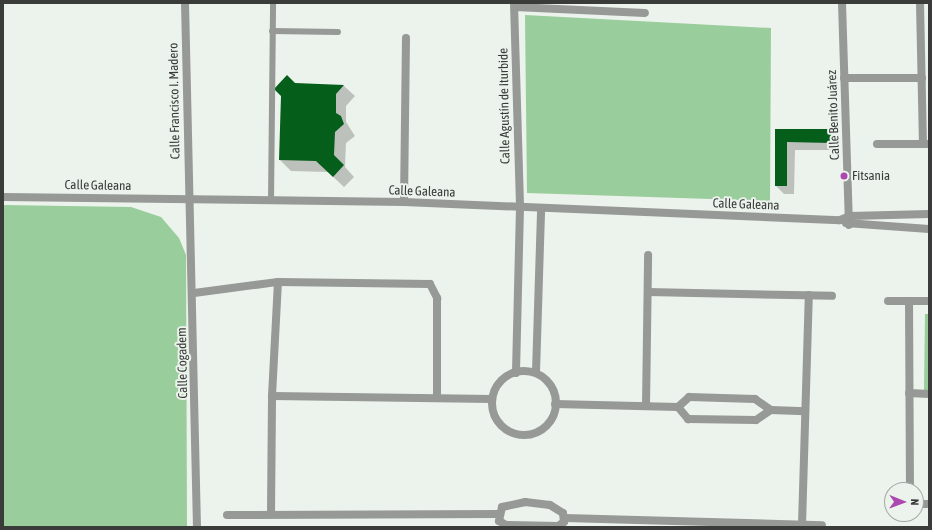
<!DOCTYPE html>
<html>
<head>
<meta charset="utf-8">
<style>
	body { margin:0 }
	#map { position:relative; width:932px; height:530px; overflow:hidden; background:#ecf2ec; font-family:"Asap Condensed",sans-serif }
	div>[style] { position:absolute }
	.green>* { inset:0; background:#99cd9b }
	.shadow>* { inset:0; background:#0003 }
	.building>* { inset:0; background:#065e1b }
	.lane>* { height:6px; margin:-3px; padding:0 3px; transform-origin:3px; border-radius:3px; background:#969996 }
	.street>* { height:8px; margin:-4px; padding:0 4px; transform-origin:4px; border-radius:4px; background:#969996 }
	.street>.ring { margin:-4px; padding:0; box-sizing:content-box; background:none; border:8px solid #969996; border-radius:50% }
	.dots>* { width:11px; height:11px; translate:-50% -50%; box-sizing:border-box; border:2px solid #ecf2ec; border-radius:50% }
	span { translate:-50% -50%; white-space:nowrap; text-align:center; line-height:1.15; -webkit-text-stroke:4px #ecf2ec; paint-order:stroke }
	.street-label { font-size:13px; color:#393c39 }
	.poi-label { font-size:13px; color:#393c39 }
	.left { translate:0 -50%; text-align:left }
	.frame { position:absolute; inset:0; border:4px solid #393c39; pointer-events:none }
	.north { position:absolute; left:884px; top:482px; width:40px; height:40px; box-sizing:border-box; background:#ecf2ec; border:1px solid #a4a9a4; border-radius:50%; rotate:91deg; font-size:11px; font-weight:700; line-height:16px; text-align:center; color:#393c39 }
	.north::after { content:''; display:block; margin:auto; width:14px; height:18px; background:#ab49b0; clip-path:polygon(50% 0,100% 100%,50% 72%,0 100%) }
</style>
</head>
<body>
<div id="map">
	<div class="green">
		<i style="clip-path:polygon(525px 15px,771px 28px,770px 201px,527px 193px)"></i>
		<i style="clip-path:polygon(3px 205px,131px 207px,161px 217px,179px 238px,186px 255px,187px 527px,3px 527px)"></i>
		<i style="clip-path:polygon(925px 314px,929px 314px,929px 390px,924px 390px)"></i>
	</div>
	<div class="shadow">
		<i style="clip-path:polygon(295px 84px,344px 86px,355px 96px,346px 106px,346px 122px,355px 136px,346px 143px,345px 167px,354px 177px,344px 187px,328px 172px,291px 171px,280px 160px)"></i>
		<i style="clip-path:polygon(776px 130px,831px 130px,839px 138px,839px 150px,795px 150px,794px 194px,784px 194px,776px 186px)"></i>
	</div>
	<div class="building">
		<i style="clip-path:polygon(287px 75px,295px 83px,344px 85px,336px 94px,336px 113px,341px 116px,344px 124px,335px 132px,334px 155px,344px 165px,333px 177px,316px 161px,279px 160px,281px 96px,274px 89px)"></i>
		<i style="clip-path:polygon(775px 129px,831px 129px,831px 143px,787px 142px,787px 186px,775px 186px)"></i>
	</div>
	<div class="lane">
		<i style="left:272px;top:31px;width:66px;rotate:0.9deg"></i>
		<i style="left:271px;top:201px;width:198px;rotate:-89.4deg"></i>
	</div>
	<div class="street">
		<i style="left:185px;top:3px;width:524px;rotate:88.69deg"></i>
		<i style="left:514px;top:3px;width:205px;rotate:88.3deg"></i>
		<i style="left:520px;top:208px;width:165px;rotate:91.4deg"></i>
		<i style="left:842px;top:3px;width:222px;rotate:88.2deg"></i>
		<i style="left:920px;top:3px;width:141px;rotate:88.8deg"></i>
		<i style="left:515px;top:7px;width:130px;rotate:2.6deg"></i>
		<i style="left:844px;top:78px;width:78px"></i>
		<i style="left:877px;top:144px;width:52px"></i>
		<i style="left:3px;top:197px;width:401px;rotate:0.7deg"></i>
		<i style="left:404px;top:202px;width:436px;rotate:2.4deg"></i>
		<i style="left:840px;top:220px;width:11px;rotate:-22deg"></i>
		<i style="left:850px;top:216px;width:79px;rotate:-1.5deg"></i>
		<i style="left:404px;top:202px;width:164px;rotate:-89.3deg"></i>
		<i style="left:846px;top:223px;width:83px;rotate:4.1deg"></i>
		<i style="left:648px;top:292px;width:184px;rotate:1.2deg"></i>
		<i style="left:194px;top:293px;width:85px;rotate:-7.5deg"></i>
		<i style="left:888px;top:301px;width:41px"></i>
		<i style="left:909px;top:301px;width:189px;rotate:89.7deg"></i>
		<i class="ring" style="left:492px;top:371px;width:56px;height:56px"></i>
		<i style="left:536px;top:372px;width:163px;rotate:-88.2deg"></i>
		<i style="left:909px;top:393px;width:20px;rotate:3deg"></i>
		<i style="left:272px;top:396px;width:220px;rotate:0.8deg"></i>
		<i style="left:555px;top:404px;width:123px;rotate:1.4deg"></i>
		<i style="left:678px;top:407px;width:15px;rotate:-42deg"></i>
		<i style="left:689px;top:397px;width:66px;rotate:1.7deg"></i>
		<i style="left:755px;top:399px;width:19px;rotate:35deg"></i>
		<i style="left:771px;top:410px;width:34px;rotate:2deg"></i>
		<i style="left:646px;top:406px;width:151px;rotate:-89.2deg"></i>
		<i style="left:678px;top:407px;width:16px;rotate:50deg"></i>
		<i style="left:688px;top:419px;width:68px;rotate:0.8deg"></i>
		<i style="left:756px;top:420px;width:18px;rotate:-34deg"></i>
		<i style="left:525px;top:502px;width:25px;rotate:7deg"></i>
		<i style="left:550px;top:505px;width:15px;rotate:32deg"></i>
		<i style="left:563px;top:513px;width:9px;rotate:84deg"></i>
		<i style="left:564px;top:522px;width:7px;rotate:146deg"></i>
		<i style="left:558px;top:526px;width:52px;rotate:-178.9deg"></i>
		<i style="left:506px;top:525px;width:8px;rotate:-150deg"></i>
		<i style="left:499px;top:521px;width:14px;rotate:-78deg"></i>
		<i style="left:502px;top:507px;width:24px;rotate:-12deg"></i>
		<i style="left:916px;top:504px;width:13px"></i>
		<i style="left:271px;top:514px;width:118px;rotate:-89.5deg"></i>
		<i style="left:272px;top:396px;width:114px;rotate:-87deg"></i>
		<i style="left:278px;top:282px;width:152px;rotate:0.8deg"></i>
		<i style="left:430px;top:284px;width:16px;rotate:63deg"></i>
		<i style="left:437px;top:298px;width:100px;rotate:90deg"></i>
		<i style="left:227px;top:515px;width:271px;rotate:-0.2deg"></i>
		<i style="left:565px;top:518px;width:257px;rotate:1.6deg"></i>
		<i style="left:802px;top:525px;width:230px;rotate:-88.3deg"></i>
	</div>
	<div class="dots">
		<i style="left:844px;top:176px;background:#ab49b0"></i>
	</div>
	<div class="street-label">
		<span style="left:175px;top:101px;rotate:-91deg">Calle Francisco I. Madero</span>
		<span style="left:505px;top:106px;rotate:-91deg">Calle Agustín de Iturbide</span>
		<span style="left:834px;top:115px;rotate:-92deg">Calle Benito Juárez</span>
		<span style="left:98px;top:186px;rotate:1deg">Calle Galeana</span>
		<span style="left:422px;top:192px;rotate:2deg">Calle Galeana</span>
		<span style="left:746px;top:205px;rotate:2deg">Calle Galeana</span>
		<span style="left:183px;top:363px;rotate:-91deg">Calle Cogadem</span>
	</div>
	<div class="poi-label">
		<span class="left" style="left:852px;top:176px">Fitsania</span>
	</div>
	<div class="frame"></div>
	<div class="north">N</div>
</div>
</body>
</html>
